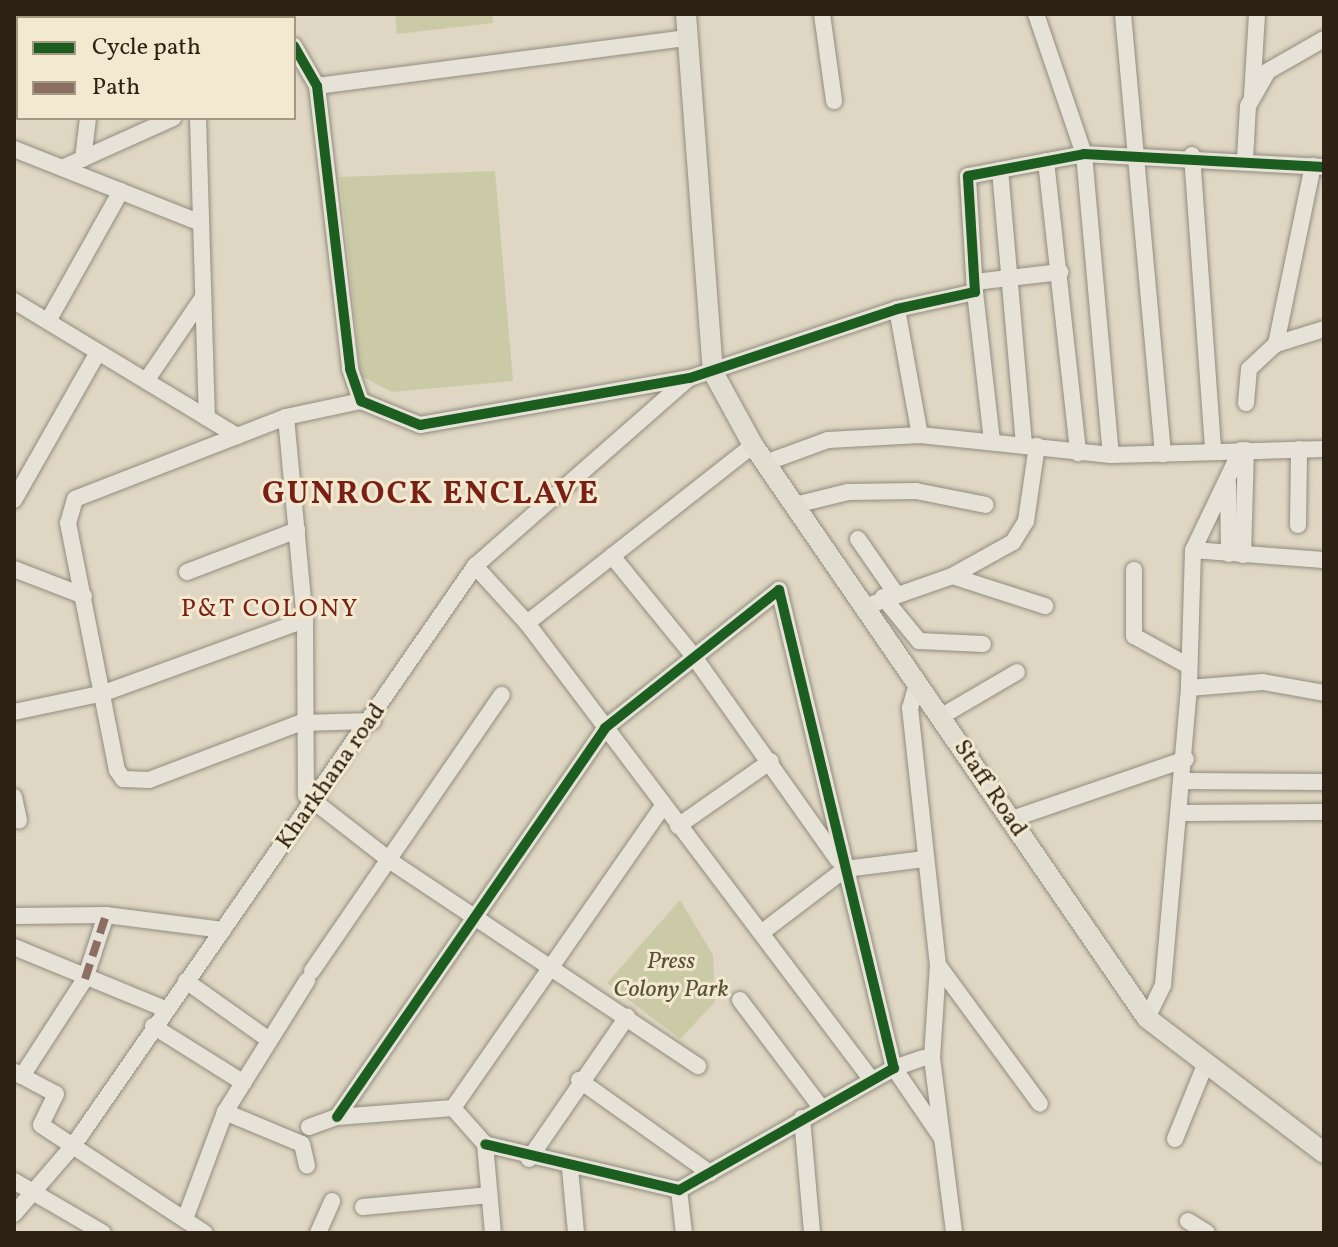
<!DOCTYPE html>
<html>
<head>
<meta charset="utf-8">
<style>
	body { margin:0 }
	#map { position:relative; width:1338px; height:1247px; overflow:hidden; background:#dfd7c3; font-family:Vollkorn,serif }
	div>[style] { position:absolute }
	.green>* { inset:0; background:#cacaa6 }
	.roads { filter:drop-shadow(0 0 2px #918c7f) drop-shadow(0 0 2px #918c7f) }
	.minor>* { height:16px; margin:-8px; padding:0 8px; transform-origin:8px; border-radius:8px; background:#e7e2d7 }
	.major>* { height:20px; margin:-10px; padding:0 10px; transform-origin:10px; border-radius:10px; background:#e2ddd1 }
	.quiet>* { height:8px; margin-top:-4px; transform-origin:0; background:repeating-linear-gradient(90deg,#8d6e63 0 16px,transparent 0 24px) }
	.cycleway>* { height:10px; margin:-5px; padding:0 5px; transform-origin:5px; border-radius:5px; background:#1b5e20 }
	span { translate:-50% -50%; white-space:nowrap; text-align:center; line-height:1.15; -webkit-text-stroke:6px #f3e8d0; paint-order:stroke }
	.street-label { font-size:24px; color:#2d2213 }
	.park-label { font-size:24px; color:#575138; font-style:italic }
	.neighbourhood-label { font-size:26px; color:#7a1f14; letter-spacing:2px }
	.district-label { font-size:32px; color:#7a1f14; font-weight:700; letter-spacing:2px }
	.frame { position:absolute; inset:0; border:16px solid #2d2213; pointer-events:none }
	.legend { position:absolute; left:16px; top:16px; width:280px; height:104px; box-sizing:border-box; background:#f3e8d0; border:2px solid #a49984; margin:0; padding:10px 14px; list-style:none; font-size:24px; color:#2d2213 }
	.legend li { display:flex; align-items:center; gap:16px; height:40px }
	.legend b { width:40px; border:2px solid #a49984 }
</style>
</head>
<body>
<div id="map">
	<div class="green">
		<i style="clip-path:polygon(395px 14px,492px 14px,493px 23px,397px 34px)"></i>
		<i style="clip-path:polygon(495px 171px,513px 381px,392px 392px,361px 376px,340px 177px)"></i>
		<i style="clip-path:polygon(680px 900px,713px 955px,715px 1002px,680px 1039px,607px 983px)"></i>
	</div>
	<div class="roads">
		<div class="minor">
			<i style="left:277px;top:14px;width:4px;rotate:63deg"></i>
			<i style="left:822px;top:14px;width:88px;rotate:82.1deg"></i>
			<i style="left:1036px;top:14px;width:148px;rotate:71.1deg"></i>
			<i style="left:1084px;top:154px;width:302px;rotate:84.9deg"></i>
			<i style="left:1123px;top:14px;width:442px;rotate:84.8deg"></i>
			<i style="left:157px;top:18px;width:10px;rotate:-24deg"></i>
			<i style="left:294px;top:46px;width:46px;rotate:60.1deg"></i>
			<i style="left:317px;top:86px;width:285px;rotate:83.3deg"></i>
			<i style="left:350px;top:369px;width:34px;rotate:71deg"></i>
			<i style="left:361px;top:401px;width:64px;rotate:22.1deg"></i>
			<i style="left:420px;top:425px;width:274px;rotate:-9.9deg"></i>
			<i style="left:690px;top:378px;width:218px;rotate:-18.4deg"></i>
			<i style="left:897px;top:309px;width:80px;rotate:-12.3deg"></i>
			<i style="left:975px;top:292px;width:116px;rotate:-93.5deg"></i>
			<i style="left:968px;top:176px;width:118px;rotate:-10.7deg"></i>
			<i style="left:1084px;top:154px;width:240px;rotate:3.1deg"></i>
			<i style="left:317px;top:86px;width:373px;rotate:-7.4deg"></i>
			<i style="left:1252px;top:96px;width:82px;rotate:-86.5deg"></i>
			<i style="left:198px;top:118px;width:300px;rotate:88.3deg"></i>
			<i style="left:14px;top:149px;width:201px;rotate:21.6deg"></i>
			<i style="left:1192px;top:155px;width:296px;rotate:85.9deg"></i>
			<i style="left:83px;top:159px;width:41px;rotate:-83deg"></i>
			<i style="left:1245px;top:159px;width:53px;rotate:-86.8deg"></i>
			<i style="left:1248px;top:106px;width:40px;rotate:-60.3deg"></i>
			<i style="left:1268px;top:71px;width:64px;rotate:-29.7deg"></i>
			<i style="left:1046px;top:161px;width:294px;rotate:83.7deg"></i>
			<i style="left:62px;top:168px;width:122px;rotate:-24.2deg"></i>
			<i style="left:1000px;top:170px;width:275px;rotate:85deg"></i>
			<i style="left:975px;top:282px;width:86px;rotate:-6.7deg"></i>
			<i style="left:975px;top:292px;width:150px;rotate:83.5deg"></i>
			<i style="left:14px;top:301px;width:261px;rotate:31.2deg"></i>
			<i style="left:897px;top:309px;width:128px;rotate:79.7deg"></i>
			<i style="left:48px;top:321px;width:149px;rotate:-60.7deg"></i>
			<i style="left:1276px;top:344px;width:182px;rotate:-78.3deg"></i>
			<i style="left:146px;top:381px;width:102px;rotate:-55.8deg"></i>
			<i style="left:361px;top:401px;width:77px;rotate:168deg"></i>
			<i style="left:286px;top:417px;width:204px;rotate:84.7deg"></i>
			<i style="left:305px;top:620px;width:175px;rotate:89.7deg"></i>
			<i style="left:306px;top:795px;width:109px;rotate:37.9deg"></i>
			<i style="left:392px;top:862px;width:368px;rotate:33.7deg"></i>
			<i style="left:1246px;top:403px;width:34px;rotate:-85deg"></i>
			<i style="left:1249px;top:369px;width:37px;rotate:-43deg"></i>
			<i style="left:1276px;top:344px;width:50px;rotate:-17.4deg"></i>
			<i style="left:286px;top:417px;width:226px;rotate:158.8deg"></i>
			<i style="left:75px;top:499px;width:25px;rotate:106deg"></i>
			<i style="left:68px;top:523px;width:252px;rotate:78.8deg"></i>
			<i style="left:117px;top:770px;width:11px;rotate:56deg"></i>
			<i style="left:123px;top:779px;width:26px;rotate:2deg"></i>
			<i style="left:149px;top:780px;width:161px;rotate:-20.7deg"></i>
			<i style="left:300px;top:723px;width:73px;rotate:-1.6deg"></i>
			<i style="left:1241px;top:450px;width:111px;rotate:115.6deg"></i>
			<i style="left:1193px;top:550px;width:131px;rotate:4.4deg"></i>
			<i style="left:765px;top:463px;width:67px;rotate:-20.1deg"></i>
			<i style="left:828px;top:440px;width:92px;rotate:-3.1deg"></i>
			<i style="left:920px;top:435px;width:192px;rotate:6deg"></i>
			<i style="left:1111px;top:455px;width:213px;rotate:-1.6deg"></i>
			<i style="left:1228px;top:483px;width:71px;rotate:89.2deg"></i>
			<i style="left:14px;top:500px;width:170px;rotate:-60.4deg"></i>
			<i style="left:795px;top:505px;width:55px;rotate:-13.8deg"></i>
			<i style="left:848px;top:492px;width:68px;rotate:-0.8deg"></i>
			<i style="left:916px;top:491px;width:71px;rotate:11.3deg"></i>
			<i style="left:1298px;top:525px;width:76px;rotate:-89.2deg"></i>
			<i style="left:858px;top:539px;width:63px;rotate:55.3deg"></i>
			<i style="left:1193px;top:550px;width:138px;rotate:91.7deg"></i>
			<i style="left:1189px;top:688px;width:74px;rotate:-4.6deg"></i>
			<i style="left:1263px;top:682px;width:62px;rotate:10.2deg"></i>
			<i style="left:1243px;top:555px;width:105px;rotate:-88.4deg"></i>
			<i style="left:612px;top:556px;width:127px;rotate:50.8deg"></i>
			<i style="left:692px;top:654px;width:252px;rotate:54.7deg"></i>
			<i style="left:475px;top:566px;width:77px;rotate:47.6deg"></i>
			<i style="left:527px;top:623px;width:571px;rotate:52.97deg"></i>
			<i style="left:14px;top:569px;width:75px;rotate:21.1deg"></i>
			<i style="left:1134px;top:570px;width:66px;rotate:90deg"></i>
			<i style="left:1134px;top:636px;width:63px;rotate:28.6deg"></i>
			<i style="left:187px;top:572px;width:118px;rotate:-20.9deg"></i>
			<i style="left:952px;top:576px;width:70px;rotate:-29.1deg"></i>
			<i style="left:1013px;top:542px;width:25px;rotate:-58deg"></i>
			<i style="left:1026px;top:521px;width:76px;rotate:-81.7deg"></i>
			<i style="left:883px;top:597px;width:57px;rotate:50.7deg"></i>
			<i style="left:919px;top:641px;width:64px;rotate:2.7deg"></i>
			<i style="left:867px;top:606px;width:90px;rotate:-19.4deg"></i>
			<i style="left:952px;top:576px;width:98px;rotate:17.9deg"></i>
			<i style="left:527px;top:623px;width:288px;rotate:-38.2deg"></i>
			<i style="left:917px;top:684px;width:25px;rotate:106deg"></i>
			<i style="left:910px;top:708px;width:259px;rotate:83.8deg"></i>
			<i style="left:938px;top:965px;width:93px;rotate:93.7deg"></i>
			<i style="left:932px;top:1058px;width:176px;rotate:82.8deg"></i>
			<i style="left:14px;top:712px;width:92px;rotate:-11.9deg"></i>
			<i style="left:104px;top:693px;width:214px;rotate:-20deg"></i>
			<i style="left:940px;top:717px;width:89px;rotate:-30.3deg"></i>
			<i style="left:1182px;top:781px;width:142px;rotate:0.4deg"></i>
			<i style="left:14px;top:797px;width:24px;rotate:78deg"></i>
			<i style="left:1178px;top:813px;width:146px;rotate:-0.4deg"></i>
			<i style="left:1009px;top:820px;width:187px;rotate:-19deg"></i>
			<i style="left:678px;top:826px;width:113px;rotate:-35deg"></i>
			<i style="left:14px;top:916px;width:92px;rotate:-0.6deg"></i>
			<i style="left:106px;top:915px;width:118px;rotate:7.3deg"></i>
			<i style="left:761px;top:933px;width:106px;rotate:-37.3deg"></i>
			<i style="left:845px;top:869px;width:80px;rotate:-7.2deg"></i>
			<i style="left:14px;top:947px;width:163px;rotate:22.3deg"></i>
			<i style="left:938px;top:965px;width:172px;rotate:53.7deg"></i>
			<i style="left:312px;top:971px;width:335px;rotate:-55.5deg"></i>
			<i style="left:186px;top:981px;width:102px;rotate:35.4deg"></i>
			<i style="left:740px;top:1000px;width:133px;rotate:53deg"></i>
			<i style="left:1147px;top:1018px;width:37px;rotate:-64deg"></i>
			<i style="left:1163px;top:985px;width:298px;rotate:-85deg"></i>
			<i style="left:153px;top:1026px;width:107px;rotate:32.1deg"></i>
			<i style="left:923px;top:1058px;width:31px;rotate:161deg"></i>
			<i style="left:894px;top:1068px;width:83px;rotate:55.7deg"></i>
			<i style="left:15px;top:1072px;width:8px;rotate:30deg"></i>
			<i style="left:22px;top:1076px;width:116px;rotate:-57deg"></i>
			<i style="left:85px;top:979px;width:67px;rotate:-71.8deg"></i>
			<i style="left:22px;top:1076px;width:38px;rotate:28deg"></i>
			<i style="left:56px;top:1094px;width:34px;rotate:116deg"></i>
			<i style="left:41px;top:1125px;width:196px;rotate:33.4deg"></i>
			<i style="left:579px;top:1080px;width:161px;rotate:35.4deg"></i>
			<i style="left:453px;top:1108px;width:368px;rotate:-55.2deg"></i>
			<i style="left:225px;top:1112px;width:83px;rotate:22.6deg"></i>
			<i style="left:302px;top:1144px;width:22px;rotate:77deg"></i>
			<i style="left:337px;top:1117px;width:472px;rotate:-55.4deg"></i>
			<i style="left:605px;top:728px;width:222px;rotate:-38.4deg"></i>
			<i style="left:779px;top:590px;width:492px;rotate:76.5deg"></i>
			<i style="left:894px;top:1068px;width:247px;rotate:150.4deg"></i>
			<i style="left:679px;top:1190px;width:199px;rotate:-166.7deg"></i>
			<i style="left:802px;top:1118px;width:115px;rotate:85deg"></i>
			<i style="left:309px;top:1127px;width:30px;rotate:-20deg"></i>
			<i style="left:337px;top:1117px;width:116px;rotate:-4.4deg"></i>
			<i style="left:453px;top:1108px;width:48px;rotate:48.4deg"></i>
			<i style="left:485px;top:1144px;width:89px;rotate:84.9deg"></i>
			<i style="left:1175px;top:1139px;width:80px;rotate:-67.9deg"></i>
			<i style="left:529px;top:1159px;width:173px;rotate:-55.4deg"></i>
			<i style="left:570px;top:1169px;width:64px;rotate:84.6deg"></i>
			<i style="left:14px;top:1181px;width:103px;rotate:30.3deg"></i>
			<i style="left:679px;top:1190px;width:43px;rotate:83.4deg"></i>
			<i style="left:363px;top:1207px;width:127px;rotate:-5.4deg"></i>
			<i style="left:14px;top:1214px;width:90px;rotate:-49.1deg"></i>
			<i style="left:73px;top:1146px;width:706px;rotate:-55.27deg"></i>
			<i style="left:475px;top:566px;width:283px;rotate:-41.3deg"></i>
			<i style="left:185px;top:1219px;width:114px;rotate:-69.5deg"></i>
			<i style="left:225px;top:1112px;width:155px;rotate:-58deg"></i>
			<i style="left:1188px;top:1221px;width:22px;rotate:32deg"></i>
			<i style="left:318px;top:1233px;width:35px;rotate:-66deg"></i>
		</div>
		<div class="major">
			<i style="left:686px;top:14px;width:359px;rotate:85.7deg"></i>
			<i style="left:713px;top:372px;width:83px;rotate:61.3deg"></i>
			<i style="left:753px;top:445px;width:695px;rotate:55.49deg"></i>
			<i style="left:1147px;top:1018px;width:223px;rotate:37.3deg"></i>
		</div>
	</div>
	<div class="quiet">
		<i style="left:85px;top:979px;width:67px;rotate:-71.8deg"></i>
	</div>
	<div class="cycleway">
		<i style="left:294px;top:46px;width:46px;rotate:60.1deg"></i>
		<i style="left:317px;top:86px;width:285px;rotate:83.3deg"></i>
		<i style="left:350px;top:369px;width:34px;rotate:71deg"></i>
		<i style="left:361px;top:401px;width:64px;rotate:22.1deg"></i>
		<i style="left:420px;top:425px;width:274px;rotate:-9.9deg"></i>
		<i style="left:690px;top:378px;width:218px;rotate:-18.4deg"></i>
		<i style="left:897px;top:309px;width:80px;rotate:-12.3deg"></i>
		<i style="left:975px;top:292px;width:116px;rotate:-93.5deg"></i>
		<i style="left:968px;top:176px;width:118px;rotate:-10.7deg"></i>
		<i style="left:1084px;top:154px;width:240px;rotate:3.1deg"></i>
		<i style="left:337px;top:1117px;width:472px;rotate:-55.4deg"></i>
		<i style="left:605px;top:728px;width:222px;rotate:-38.4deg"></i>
		<i style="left:779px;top:590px;width:492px;rotate:76.5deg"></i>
		<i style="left:894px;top:1068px;width:247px;rotate:150.4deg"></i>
		<i style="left:679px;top:1190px;width:199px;rotate:-166.7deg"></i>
	</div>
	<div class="street-label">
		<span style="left:332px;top:777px;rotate:-55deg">Kharkhana road</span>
		<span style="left:989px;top:789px;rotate:56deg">Staff Road</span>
	</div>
	<div class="park-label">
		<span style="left:671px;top:977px">Press<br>Colony Park</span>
	</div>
	<div class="neighbourhood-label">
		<span style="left:270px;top:610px">P&amp;T COLONY</span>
	</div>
	<div class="district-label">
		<span style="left:431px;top:495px">GUNROCK ENCLAVE</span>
	</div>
	<div class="frame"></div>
	<ul class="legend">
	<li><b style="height:10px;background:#1b5e20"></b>Cycle path</li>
	<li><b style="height:10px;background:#8d6e63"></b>Path</li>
	</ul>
</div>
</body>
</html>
